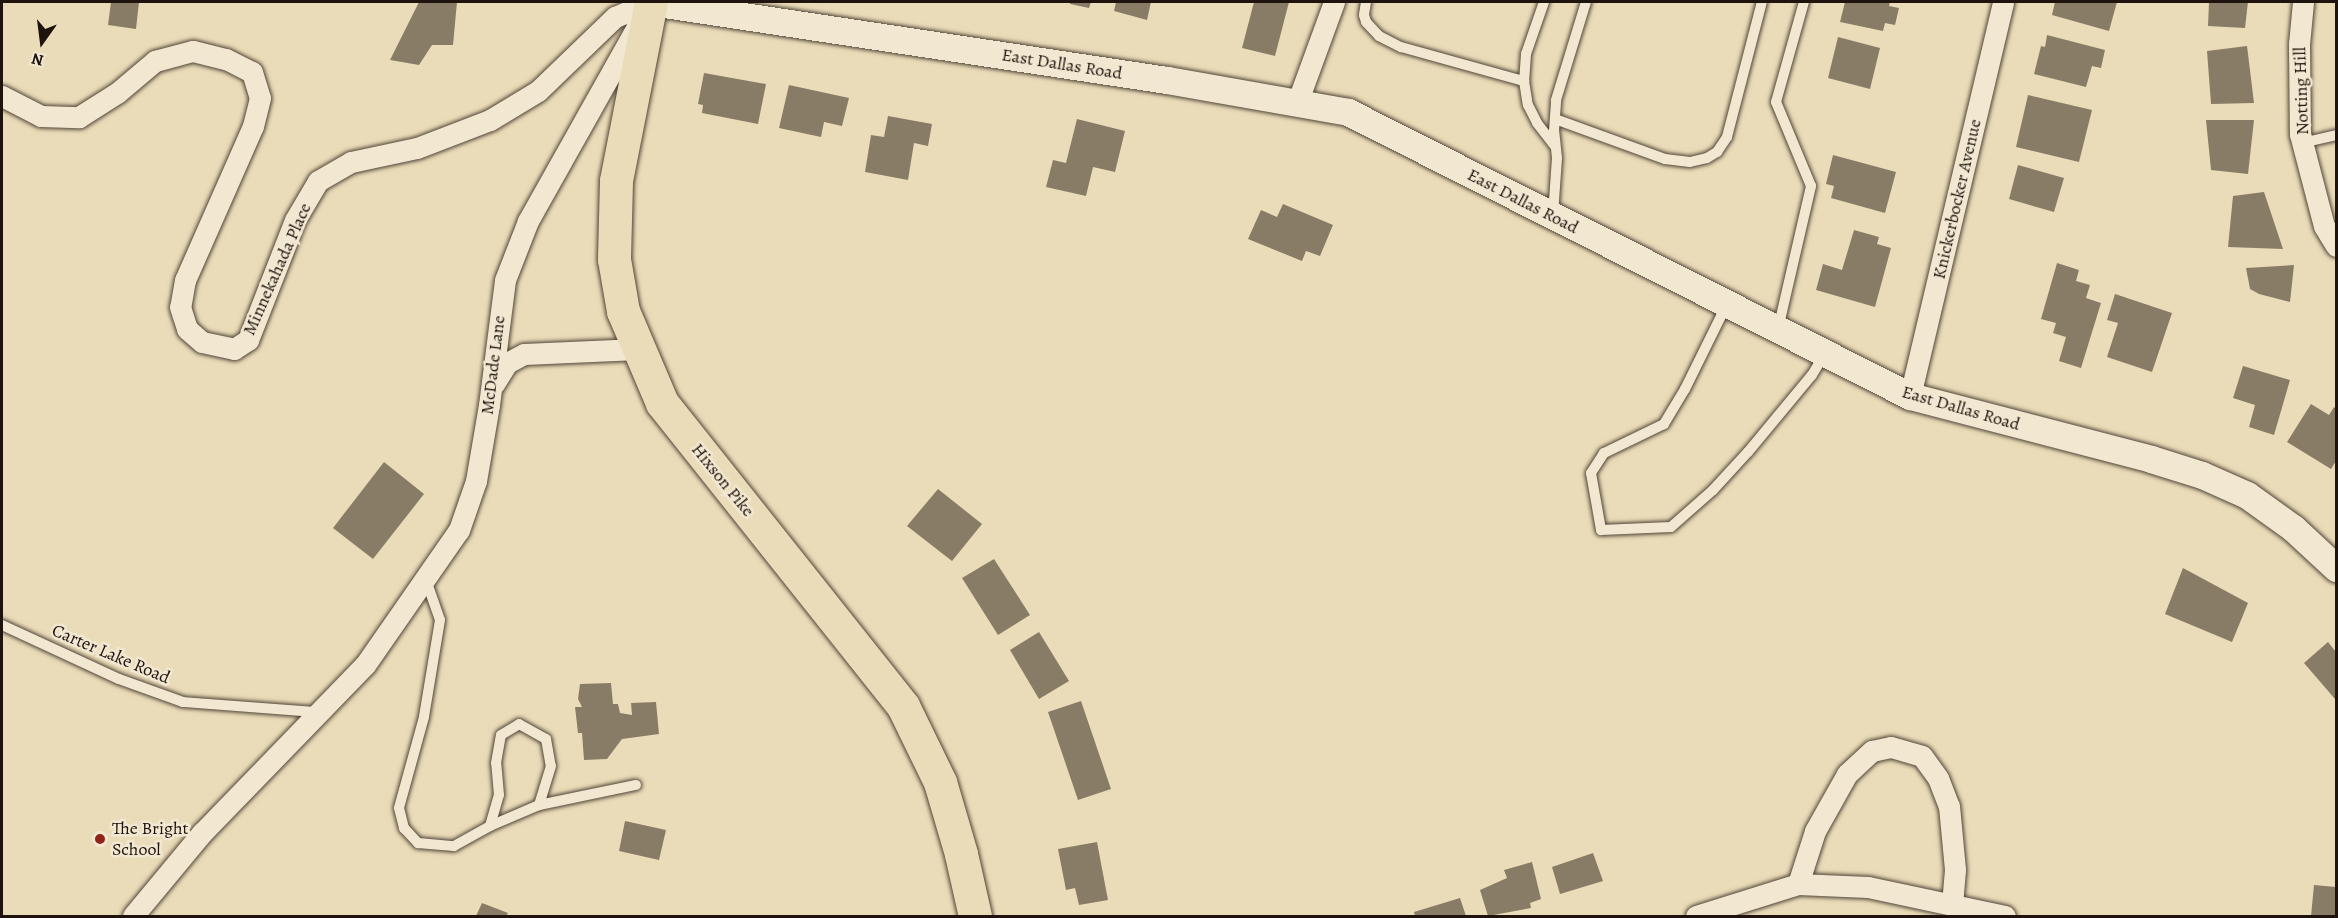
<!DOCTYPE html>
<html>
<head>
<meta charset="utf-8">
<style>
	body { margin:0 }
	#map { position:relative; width:2338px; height:918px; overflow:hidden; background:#ebdcb9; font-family:Alegreya,serif }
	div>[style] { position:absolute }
	.building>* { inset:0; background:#897c66 }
	.roads { filter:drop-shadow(0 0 2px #514538) drop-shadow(0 0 2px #514538) }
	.service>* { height:10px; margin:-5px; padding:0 5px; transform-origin:5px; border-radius:5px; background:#f2e8d2 }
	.minor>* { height:21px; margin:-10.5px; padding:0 10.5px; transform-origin:10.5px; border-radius:10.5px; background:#f2e8d2 }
	.tertiary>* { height:27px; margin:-13.5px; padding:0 13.5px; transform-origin:13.5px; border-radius:13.5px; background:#f2e8d2 }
	.primary>* { height:33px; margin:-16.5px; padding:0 16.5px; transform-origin:16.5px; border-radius:16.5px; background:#ebdcb9 }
	.dots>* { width:16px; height:16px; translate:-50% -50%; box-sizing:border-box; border:3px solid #f2e8d2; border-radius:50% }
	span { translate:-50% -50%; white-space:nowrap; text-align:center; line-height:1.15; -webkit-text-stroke:5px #f2e8d2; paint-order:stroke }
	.street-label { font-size:18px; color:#1e130d }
	.poi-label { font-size:18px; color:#1e130d }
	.left { translate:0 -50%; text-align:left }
	.frame { position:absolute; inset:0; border:3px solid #1e130d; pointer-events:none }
	.north { position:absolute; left:12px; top:12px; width:60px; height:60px; -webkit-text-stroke:4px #f2e8d2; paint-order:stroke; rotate:194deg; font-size:16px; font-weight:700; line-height:24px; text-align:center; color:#1e130d }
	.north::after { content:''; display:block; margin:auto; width:21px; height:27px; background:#1e130d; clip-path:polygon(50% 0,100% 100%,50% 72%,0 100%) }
</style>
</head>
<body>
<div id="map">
	<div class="building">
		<i style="clip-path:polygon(111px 2px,139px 2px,136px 29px,108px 25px)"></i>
		<i style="clip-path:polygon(419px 2px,457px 2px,453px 45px,432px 45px,419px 65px,390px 60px)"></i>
		<i style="clip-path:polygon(1070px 2px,1091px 2px,1089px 8px,1070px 4px)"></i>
		<i style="clip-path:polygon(1116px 2px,1151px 2px,1147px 20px,1114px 11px)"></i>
		<i style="clip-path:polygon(1254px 2px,1289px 2px,1275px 56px,1242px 48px)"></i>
		<i style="clip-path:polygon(1845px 2px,1890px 2px,1889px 6px,1899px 8px,1895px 25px,1885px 23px,1883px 31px,1840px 22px)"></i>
		<i style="clip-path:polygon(2055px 2px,2117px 2px,2109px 31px,2052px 15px)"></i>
		<i style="clip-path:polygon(2209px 2px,2248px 2px,2245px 28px,2208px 26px)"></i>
		<i style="clip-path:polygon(2047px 35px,2105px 50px,2101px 68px,2092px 66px,2086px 87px,2034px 74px,2041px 46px,2045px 47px)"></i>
		<i style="clip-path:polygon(1838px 37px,1880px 48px,1870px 89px,1828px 78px)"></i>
		<i style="clip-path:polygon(2247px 46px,2254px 103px,2211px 104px,2207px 51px)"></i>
		<i style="clip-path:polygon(704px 73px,766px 84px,758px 124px,702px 113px,703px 105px,698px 104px)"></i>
		<i style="clip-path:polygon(789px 85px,849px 98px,842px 126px,824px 122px,821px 137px,779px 128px)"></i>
		<i style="clip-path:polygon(2028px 95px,2092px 110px,2079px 162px,2016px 147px)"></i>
		<i style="clip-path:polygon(888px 116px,932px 124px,928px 146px,914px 143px,908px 180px,865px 172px,871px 135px,884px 137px)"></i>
		<i style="clip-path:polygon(1077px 119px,1125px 131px,1115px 172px,1093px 167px,1086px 196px,1046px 187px,1053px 160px,1066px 163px)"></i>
		<i style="clip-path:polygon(2206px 120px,2254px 120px,2248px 174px,2211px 170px)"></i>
		<i style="clip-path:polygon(1833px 155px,1896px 172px,1885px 213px,1831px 198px,1834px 186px,1826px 184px)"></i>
		<i style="clip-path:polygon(2018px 165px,2064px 178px,2054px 212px,2009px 199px)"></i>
		<i style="clip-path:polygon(2264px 192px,2283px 249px,2228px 247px,2233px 196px)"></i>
		<i style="clip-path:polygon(1283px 204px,1333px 225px,1320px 256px,1306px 251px,1302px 261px,1248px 239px,1261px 210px,1277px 217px)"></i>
		<i style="clip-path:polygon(1854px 230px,1879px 237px,1877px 244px,1891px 248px,1875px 307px,1816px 290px,1823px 264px,1842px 270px)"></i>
		<i style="clip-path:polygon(2057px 263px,2079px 270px,2076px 281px,2090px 285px,2086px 298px,2101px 303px,2081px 368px,2059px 361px,2066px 337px,2053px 333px,2056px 323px,2041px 319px)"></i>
		<i style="clip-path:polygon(2294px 265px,2290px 302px,2259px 294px,2250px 289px,2246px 268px)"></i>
		<i style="clip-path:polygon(2115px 294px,2172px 313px,2152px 372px,2107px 357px,2118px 323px,2107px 320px)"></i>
		<i style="clip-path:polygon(2243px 366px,2290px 380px,2274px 435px,2249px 427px,2255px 405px,2233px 398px)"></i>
		<i style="clip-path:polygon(2311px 404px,2329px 415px,2334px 407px,2336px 409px,2336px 461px,2331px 469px,2287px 442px)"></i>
		<i style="clip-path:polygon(384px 462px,424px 494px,373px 559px,333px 528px)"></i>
		<i style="clip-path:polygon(938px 489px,982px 524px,952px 561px,907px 526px)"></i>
		<i style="clip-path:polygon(994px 559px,1030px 615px,998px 635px,962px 578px)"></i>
		<i style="clip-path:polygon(2183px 568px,2248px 603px,2232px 642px,2165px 614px)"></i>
		<i style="clip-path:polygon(1039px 632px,1069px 681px,1039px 699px,1010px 650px)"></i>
		<i style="clip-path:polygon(2328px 642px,2336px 652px,2335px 699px,2304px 663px)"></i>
		<i style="clip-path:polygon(611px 683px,613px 704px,618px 704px,620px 713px,632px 715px,631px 703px,656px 702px,659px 734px,622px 739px,607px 759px,584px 760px,582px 733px,578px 733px,575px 707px,582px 707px,578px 699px,580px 684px)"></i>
		<i style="clip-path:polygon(1081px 701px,1111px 789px,1078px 800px,1048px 712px)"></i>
		<i style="clip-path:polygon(625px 821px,666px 830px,659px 860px,619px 851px)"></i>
		<i style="clip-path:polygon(1097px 842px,1108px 900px,1079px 905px,1075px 888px,1066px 890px,1058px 849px)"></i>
		<i style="clip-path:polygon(1593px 853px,1603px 881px,1560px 894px,1552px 867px)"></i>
		<i style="clip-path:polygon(1532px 862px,1541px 899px,1530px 903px,1531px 908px,1488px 916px,1480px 890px,1507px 878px,1504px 870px)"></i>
		<i style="clip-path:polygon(2314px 885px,2336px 887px,2336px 916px,2311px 916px)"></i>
		<i style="clip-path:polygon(1460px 898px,1466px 916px,1415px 916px,1414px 912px)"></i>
		<i style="clip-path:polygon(482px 903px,508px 913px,506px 916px,476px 916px)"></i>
	</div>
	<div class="roads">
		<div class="service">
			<i style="left:1366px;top:2px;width:13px;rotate:99deg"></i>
			<i style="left:1364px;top:15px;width:7px;rotate:74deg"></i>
			<i style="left:1366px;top:22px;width:19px;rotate:47deg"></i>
			<i style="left:1379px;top:36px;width:25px;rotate:27deg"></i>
			<i style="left:1401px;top:47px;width:128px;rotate:15.5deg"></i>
			<i style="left:1544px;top:2px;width:55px;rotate:109.1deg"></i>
			<i style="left:1526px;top:54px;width:27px;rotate:94deg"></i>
			<i style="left:1524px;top:81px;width:24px;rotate:81deg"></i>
			<i style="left:1528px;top:105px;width:20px;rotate:63deg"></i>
			<i style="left:1537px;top:123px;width:29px;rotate:52deg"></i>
			<i style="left:1555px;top:119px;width:117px;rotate:20deg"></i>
			<i style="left:1665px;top:159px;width:25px;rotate:7deg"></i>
			<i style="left:1690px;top:162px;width:17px;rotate:-13deg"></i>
			<i style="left:1707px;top:158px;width:12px;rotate:-31deg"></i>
			<i style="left:1717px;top:152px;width:18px;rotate:-56deg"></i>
			<i style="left:1727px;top:137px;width:139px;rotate:-75.5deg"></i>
			<i style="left:2302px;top:143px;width:35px;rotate:-13deg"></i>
			<i style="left:1553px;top:215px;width:57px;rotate:-86deg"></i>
			<i style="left:1557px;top:158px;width:27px;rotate:-96deg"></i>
			<i style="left:1554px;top:131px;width:31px;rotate:-86deg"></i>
			<i style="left:1556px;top:100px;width:102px;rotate:-73deg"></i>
			<i style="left:1727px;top:304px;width:95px;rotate:116.3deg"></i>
			<i style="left:1685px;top:389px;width:41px;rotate:121deg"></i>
			<i style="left:1664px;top:424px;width:67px;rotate:154.2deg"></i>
			<i style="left:1604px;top:453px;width:24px;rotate:123deg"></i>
			<i style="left:1591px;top:473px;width:58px;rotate:80deg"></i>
			<i style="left:1601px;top:530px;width:70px;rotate:-2.5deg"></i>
			<i style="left:1671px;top:527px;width:56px;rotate:-41.4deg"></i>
			<i style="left:1713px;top:490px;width:52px;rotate:-47.4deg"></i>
			<i style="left:1748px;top:452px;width:100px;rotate:-50.3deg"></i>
			<i style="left:1812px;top:375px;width:26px;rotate:-59deg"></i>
			<i style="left:1778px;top:329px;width:147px;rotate:-77deg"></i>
			<i style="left:1811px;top:186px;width:91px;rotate:-112.6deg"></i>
			<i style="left:1776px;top:102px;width:104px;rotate:-74.4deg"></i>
			<i style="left:426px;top:580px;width:42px;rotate:70.7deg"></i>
			<i style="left:440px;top:620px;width:98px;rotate:99.4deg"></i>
			<i style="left:424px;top:717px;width:94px;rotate:105.4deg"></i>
			<i style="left:399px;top:808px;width:21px;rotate:76deg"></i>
			<i style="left:404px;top:828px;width:21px;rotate:47deg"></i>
			<i style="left:418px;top:843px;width:36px;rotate:5deg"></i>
			<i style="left:454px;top:846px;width:41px;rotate:-29.1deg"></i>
			<i style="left:490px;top:826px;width:53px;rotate:-23.2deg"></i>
			<i style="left:539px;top:805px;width:99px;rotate:-11.7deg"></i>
			<i style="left:2px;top:625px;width:129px;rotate:24.8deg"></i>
			<i style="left:119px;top:679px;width:68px;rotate:19.8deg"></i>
			<i style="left:183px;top:702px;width:134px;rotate:4.3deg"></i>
			<i style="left:490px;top:826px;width:32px;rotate:-74deg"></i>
			<i style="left:499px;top:795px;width:32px;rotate:-95deg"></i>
			<i style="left:496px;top:763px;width:28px;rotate:-80deg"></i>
			<i style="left:501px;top:735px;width:21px;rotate:-31deg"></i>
			<i style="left:519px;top:724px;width:31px;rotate:29deg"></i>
			<i style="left:546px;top:739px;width:27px;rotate:80deg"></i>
			<i style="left:551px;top:766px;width:41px;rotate:107.1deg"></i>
		</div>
		<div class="minor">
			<i style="left:2303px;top:2px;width:42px;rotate:95.4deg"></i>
			<i style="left:2299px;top:44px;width:90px;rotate:89.4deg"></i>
			<i style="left:2300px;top:134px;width:95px;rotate:75.4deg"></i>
			<i style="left:2324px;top:226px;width:23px;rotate:59deg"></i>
			<i style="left:2px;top:96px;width:44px;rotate:27.1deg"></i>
			<i style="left:41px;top:116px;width:38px;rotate:2deg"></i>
			<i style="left:79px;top:117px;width:45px;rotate:-32.3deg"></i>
			<i style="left:117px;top:93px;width:50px;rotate:-40.1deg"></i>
			<i style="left:155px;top:61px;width:39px;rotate:-15deg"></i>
			<i style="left:193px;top:51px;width:34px;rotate:14deg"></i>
			<i style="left:226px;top:59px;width:29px;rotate:27deg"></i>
			<i style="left:252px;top:72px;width:27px;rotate:73deg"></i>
			<i style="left:260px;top:98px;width:29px;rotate:104deg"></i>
			<i style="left:253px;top:126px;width:168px;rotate:113.8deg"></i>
			<i style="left:185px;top:280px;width:27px;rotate:100deg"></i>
			<i style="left:180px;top:307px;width:23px;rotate:72deg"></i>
			<i style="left:187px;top:329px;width:20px;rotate:41deg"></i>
			<i style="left:202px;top:342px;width:33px;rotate:12deg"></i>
			<i style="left:234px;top:349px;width:17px;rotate:-33deg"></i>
			<i style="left:248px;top:340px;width:129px;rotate:-68.6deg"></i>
			<i style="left:295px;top:220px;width:45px;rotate:-59.5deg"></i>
			<i style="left:318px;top:181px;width:38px;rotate:-30deg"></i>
			<i style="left:351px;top:162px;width:67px;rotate:-12deg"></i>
			<i style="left:417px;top:148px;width:78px;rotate:-21deg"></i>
			<i style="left:490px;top:120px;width:56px;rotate:-31.1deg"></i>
			<i style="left:538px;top:91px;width:107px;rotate:-43.9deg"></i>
			<i style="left:615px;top:17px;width:39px;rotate:-23deg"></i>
			<i style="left:1297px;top:103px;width:108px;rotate:-69.9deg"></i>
			<i style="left:494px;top:384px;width:25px;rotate:-58deg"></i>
			<i style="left:507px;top:363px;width:19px;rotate:-28deg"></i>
			<i style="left:524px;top:354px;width:114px;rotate:-2.5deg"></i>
			<i style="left:1910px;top:396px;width:405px;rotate:-76.7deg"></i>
			<i style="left:1798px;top:884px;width:56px;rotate:-72.2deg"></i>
			<i style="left:1815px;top:831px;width:65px;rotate:-60.7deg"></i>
			<i style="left:1847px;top:774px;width:34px;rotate:-43deg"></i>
			<i style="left:1872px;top:751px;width:19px;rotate:-12deg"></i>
			<i style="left:1891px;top:747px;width:32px;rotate:16deg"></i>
			<i style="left:1922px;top:756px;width:27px;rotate:54deg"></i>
			<i style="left:1938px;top:778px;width:30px;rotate:69deg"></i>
			<i style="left:1949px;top:806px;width:64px;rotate:84.6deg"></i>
			<i style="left:1955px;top:870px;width:35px;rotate:95deg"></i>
			<i style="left:133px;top:916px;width:108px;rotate:-50.3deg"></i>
			<i style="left:202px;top:833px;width:234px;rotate:-45.9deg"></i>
			<i style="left:365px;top:665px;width:165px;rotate:-55.2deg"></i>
			<i style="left:459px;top:530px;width:52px;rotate:-70.9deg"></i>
			<i style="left:476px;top:481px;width:77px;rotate:-80.3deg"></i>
			<i style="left:489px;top:405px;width:126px;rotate:-82.7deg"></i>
			<i style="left:505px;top:280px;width:63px;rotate:-68.7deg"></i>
			<i style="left:528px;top:221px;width:227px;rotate:-60.7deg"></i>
			<i style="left:1696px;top:916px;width:107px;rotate:-17.4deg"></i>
			<i style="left:1798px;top:884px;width:70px;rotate:2.5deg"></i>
			<i style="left:1868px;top:887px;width:140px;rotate:12deg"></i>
		</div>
		<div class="tertiary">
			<i style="left:651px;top:2px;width:522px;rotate:8.6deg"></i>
			<i style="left:1167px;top:80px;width:184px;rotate:10deg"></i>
			<i style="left:1348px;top:112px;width:630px;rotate:26.81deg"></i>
			<i style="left:1910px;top:396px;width:249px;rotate:14.6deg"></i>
			<i style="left:2151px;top:459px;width:53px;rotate:17.4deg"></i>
			<i style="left:2202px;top:475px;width:49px;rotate:24deg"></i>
			<i style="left:2247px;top:495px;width:57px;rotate:35.7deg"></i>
			<i style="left:2293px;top:528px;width:59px;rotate:42.9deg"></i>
		</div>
		<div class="primary">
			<i style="left:651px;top:2px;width:182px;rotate:101.1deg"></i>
			<i style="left:616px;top:181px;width:78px;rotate:91.5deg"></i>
			<i style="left:614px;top:259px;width:53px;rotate:80.2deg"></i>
			<i style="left:623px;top:311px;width:100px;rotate:67deg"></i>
			<i style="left:662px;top:403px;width:387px;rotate:51.5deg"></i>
			<i style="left:903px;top:706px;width:85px;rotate:64deg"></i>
			<i style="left:940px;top:782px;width:75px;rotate:73.7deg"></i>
			<i style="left:961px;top:854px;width:64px;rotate:77.3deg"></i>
		</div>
	</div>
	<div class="dots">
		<i style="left:100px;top:839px;background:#8f2418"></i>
	</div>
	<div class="street-label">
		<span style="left:1062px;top:64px;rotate:9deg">East Dallas Road</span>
		<span style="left:2301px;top:91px;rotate:-92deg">Notting Hill</span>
		<span style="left:1957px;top:199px;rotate:-77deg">Knickerbocker Avenue</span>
		<span style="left:1523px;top:201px;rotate:27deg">East Dallas Road</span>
		<span style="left:277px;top:269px;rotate:-66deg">Minnekahada Place</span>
		<span style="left:493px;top:365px;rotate:-83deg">McDade Lane</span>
		<span style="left:1961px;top:408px;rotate:16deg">East Dallas Road</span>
		<span style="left:723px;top:480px;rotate:51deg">Hixson Pike</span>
		<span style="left:111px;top:654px;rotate:23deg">Carter Lake Road</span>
	</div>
	<div class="poi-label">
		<span class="left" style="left:112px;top:839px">The Bright<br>School</span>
	</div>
	<div class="frame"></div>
	<div class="north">N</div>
</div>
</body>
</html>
